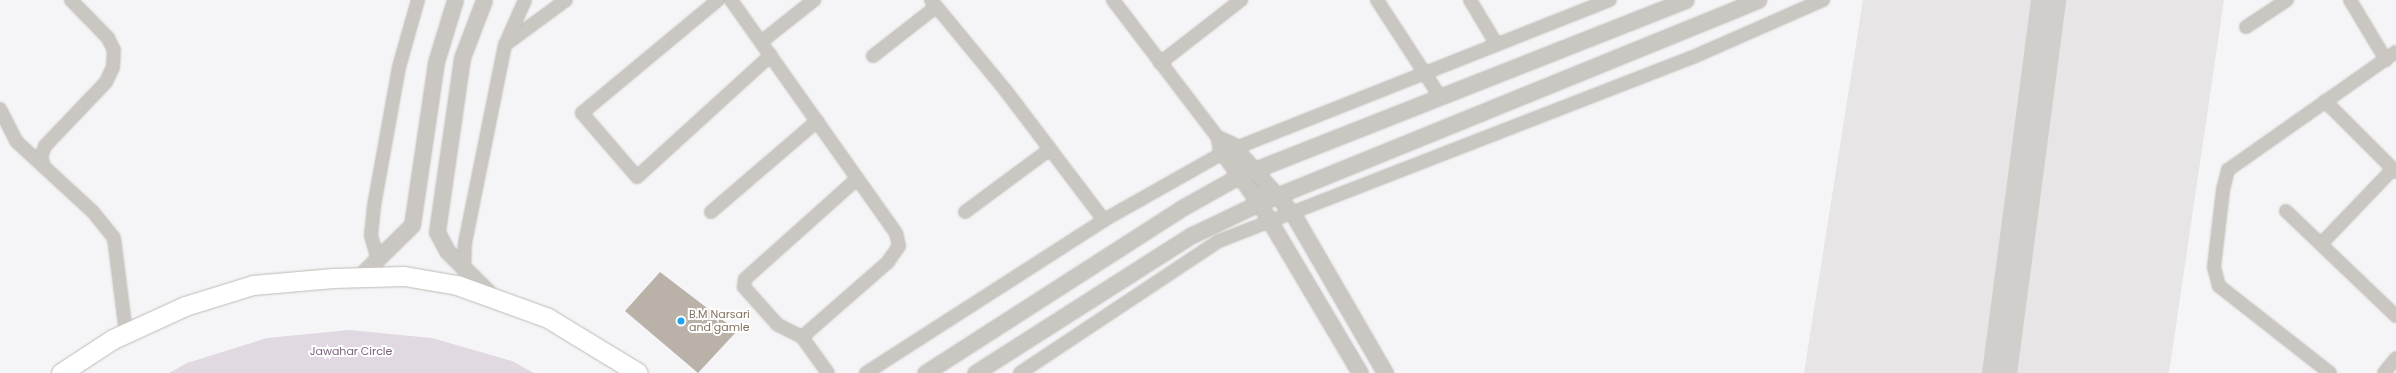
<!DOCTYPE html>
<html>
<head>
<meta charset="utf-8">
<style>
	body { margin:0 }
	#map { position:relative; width:2396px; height:373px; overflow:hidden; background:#f5f5f8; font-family:Poppins,sans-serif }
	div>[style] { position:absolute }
	.built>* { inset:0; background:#e7e5e6 }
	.green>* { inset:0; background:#e0d9e2 }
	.taxiway>* { height:35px; margin:-17.5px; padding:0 17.5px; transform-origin:17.5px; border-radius:17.5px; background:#d2cecc }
	.building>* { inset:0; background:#bab2a9 }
	.roads { filter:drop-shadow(0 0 1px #bebab4) drop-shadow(0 0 1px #bebab4) }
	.minor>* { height:12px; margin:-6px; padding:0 6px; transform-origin:6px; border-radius:6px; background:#cac6c1 }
	.tertiary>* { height:15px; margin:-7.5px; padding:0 7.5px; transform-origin:7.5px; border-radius:7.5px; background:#cac6c1 }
	.primary>* { height:19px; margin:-9.5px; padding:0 9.5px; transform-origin:9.5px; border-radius:9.5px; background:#fff }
	.dots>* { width:11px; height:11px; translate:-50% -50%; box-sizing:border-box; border:2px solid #fff; border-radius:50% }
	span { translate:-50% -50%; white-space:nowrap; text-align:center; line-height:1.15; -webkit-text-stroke:4px #fff; paint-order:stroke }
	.poi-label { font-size:11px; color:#837461 }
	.left { translate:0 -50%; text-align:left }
	.park-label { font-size:11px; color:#7d647f }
</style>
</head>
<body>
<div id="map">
	<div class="built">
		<i style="clip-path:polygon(1863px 0,2224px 0,2169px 373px,1804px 373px)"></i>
	</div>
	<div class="green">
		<i style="clip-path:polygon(349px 330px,432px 338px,512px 361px,534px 373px,169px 373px,187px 363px,267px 338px)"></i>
	</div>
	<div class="taxiway">
		<i style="left:1999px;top:373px;width:376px;rotate:-82.5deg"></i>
	</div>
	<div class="building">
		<i style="clip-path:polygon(660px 272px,737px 331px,698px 373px,625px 311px)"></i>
	</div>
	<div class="roads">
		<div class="minor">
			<i style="left:718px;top:0;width:177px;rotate:140.3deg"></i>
			<i style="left:582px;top:113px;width:84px;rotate:49.3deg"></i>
			<i style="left:637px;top:177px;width:181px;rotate:-42.3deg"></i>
			<i style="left:731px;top:0;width:286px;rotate:54.7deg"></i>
			<i style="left:896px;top:233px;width:13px;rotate:77deg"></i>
			<i style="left:899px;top:246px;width:19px;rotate:125deg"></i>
			<i style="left:888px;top:262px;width:114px;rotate:138.9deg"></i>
			<i style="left:802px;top:337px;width:44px;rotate:54.2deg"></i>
			<i style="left:931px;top:0;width:118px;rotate:50.5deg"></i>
			<i style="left:1006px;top:91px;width:162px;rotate:52.8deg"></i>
			<i style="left:1113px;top:0;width:175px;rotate:52.7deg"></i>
			<i style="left:1377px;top:0;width:117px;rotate:56.9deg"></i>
			<i style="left:1470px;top:0;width:52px;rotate:59deg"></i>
			<i style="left:2350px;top:0;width:70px;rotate:59deg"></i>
			<i style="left:2246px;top:27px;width:49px;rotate:-33.4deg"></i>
			<i style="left:761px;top:42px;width:68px;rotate:-38.4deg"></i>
			<i style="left:506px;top:44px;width:74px;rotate:-36.3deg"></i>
			<i style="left:873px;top:56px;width:80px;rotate:-37.9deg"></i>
			<i style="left:1160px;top:63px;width:103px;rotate:-37.9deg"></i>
			<i style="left:2325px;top:101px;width:100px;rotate:45deg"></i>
			<i style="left:0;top:109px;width:37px;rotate:63deg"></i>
			<i style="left:17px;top:142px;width:103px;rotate:42.6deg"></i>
			<i style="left:93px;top:212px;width:33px;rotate:51deg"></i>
			<i style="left:114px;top:238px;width:96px;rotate:82.8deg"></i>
			<i style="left:44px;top:166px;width:9px;rotate:-108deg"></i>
			<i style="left:41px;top:157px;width:12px;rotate:-70deg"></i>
			<i style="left:45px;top:146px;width:88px;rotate:-46.4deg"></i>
			<i style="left:106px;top:82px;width:17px;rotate:-65deg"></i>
			<i style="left:113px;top:67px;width:17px;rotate:-87deg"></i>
			<i style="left:114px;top:50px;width:13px;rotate:-117deg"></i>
			<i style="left:108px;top:38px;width:53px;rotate:-134.2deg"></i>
			<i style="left:2286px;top:211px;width:152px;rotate:43.7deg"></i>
			<i style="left:711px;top:212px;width:140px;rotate:-40.6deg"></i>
			<i style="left:965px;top:212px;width:106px;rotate:-36.5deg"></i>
			<i style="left:2321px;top:244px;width:104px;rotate:-46.2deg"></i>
			<i style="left:378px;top:260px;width:26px;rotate:-106deg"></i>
			<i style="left:371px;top:235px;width:29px;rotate:-84deg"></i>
			<i style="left:374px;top:206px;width:141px;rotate:-79.8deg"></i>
			<i style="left:399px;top:67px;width:70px;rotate:-74.2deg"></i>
			<i style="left:464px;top:269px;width:26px;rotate:-88deg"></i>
			<i style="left:465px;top:243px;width:202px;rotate:-78.6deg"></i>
			<i style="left:505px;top:45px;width:49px;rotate:-66deg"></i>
			<i style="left:802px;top:337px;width:28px;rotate:-153deg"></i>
			<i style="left:777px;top:324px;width:50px;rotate:-131.7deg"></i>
			<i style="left:744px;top:287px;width:8px;rotate:-83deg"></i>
			<i style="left:745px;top:279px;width:150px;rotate:-41.8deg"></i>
			<i style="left:866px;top:373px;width:283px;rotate:-32.7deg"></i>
			<i style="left:1104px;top:220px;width:137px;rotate:-29.4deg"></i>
			<i style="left:1223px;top:153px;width:416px;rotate:-21.6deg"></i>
			<i style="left:1020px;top:373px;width:239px;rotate:-33.6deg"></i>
			<i style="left:1219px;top:241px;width:508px;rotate:-21.22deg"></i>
			<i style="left:1693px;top:57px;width:142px;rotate:-23.7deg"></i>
			<i style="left:2330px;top:373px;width:141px;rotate:-141.9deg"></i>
			<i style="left:2219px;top:286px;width:20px;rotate:-105deg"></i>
			<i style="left:2214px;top:267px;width:78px;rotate:-83.3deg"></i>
			<i style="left:2223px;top:190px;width:21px;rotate:-76deg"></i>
			<i style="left:2228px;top:170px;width:205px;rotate:-35.1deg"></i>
			<i style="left:2384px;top:373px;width:19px;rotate:-51deg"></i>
		</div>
		<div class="tertiary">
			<i style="left:484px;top:0;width:62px;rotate:110.8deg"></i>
			<i style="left:462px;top:58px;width:176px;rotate:98.2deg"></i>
			<i style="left:437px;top:232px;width:21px;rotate:62deg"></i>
			<i style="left:447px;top:251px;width:64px;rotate:45deg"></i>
			<i style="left:1219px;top:139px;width:13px;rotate:23deg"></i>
			<i style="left:1231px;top:144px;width:94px;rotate:48.5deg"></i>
			<i style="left:1293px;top:214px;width:184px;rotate:59.9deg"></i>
			<i style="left:1219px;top:139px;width:11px;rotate:80deg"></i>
			<i style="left:1221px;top:150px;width:65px;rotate:54.4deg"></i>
			<i style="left:1259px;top:203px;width:198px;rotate:59.3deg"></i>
			<i style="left:359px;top:277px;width:74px;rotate:-44.5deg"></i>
			<i style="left:412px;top:225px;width:165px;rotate:-81.6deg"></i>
			<i style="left:436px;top:62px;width:65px;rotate:-73deg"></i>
			<i style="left:925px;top:373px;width:303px;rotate:-32.7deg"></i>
			<i style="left:1180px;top:209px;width:68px;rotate:-29.2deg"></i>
			<i style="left:1239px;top:176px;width:480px;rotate:-21.5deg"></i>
			<i style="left:975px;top:373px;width:257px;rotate:-32.5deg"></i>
			<i style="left:1192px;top:235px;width:74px;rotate:-25.5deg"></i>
			<i style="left:1259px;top:203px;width:539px;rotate:-22.14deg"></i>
		</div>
		<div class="primary">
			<i style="left:61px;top:373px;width:62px;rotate:-33.2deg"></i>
			<i style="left:113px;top:339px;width:79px;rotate:-24.6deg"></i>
			<i style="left:185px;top:306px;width:71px;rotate:-17.2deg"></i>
			<i style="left:253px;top:285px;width:80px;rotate:-5deg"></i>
			<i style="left:333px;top:278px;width:71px;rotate:-1.6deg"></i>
			<i style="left:404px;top:276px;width:54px;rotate:9.6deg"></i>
			<i style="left:457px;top:285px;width:97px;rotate:19.9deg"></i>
			<i style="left:548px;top:318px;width:105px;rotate:31.4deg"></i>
		</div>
	</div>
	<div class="dots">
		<i style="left:681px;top:321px;background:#1ca4f1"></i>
	</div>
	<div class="poi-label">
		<span class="left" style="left:689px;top:321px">B.M Narsari<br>and gamle</span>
	</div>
	<div class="park-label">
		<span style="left:351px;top:351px">Jawahar Circle</span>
	</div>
</div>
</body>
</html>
